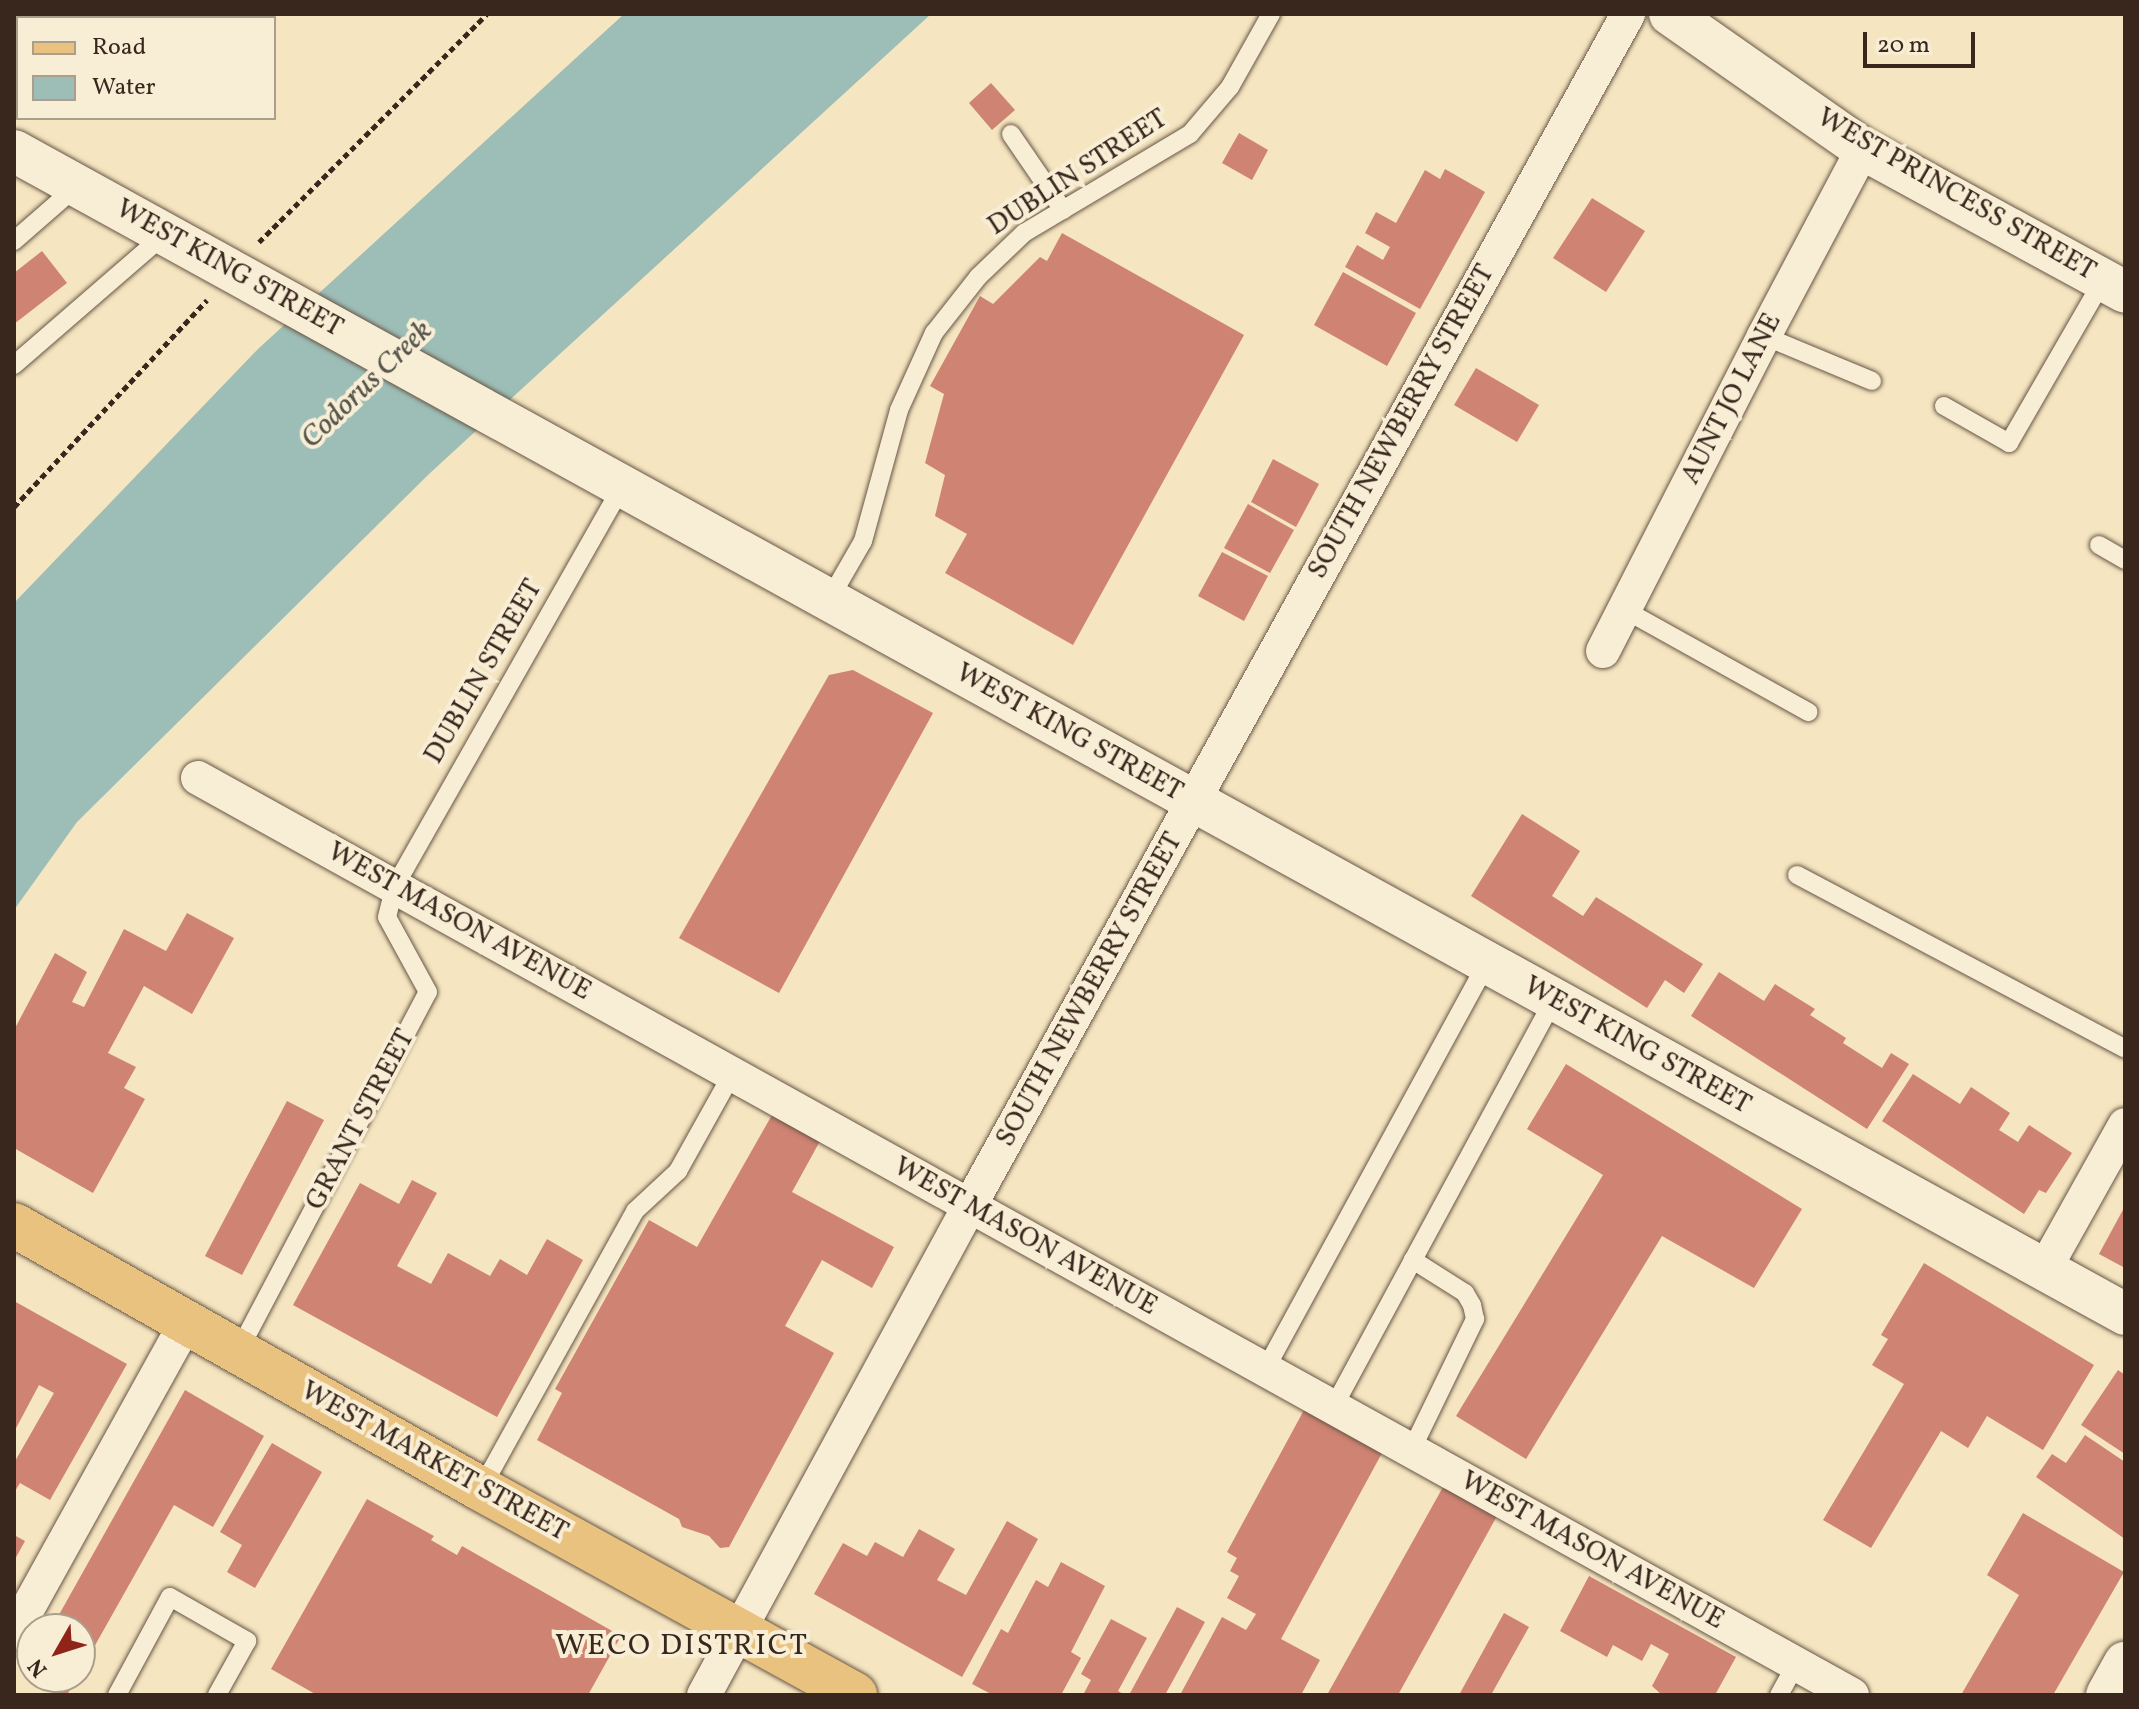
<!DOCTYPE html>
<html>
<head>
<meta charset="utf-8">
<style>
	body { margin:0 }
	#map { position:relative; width:2139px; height:1709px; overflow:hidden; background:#f5e5c0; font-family:Vollkorn,serif }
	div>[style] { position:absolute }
	.water>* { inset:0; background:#9dbeb7 }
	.building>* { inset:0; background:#cf8372 }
	.path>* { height:5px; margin-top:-2.5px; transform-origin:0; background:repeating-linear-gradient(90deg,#39271d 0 6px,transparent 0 10px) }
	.roads { filter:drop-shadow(0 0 2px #685646) drop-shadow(0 0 2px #685646) }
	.service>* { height:18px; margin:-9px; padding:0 9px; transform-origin:9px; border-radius:9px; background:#f8eed6 }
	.minor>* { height:34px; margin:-17px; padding:0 17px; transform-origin:17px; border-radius:17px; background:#f8eed6 }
	.tertiary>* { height:42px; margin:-21px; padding:0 21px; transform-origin:21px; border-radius:21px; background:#f8eed6 }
	.primary>* { height:44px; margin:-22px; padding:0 22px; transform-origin:22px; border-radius:22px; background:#eac280 }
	span { translate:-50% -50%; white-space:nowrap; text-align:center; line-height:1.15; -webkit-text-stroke:8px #f8eed6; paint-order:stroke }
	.street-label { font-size:28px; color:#39271d }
	.water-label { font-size:30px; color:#57544b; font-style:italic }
	.neighbourhood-label { font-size:30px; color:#39271d; letter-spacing:2px }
	.frame { position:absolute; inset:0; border:16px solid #39271d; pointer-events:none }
	.legend { position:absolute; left:16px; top:16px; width:260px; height:104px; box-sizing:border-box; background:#f8eed6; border:2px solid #ac9e8c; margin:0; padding:10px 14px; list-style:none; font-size:24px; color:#39271d }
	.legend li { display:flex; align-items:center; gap:16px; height:40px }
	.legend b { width:40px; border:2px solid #ac9e8c }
	.north { position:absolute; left:16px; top:1613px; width:80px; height:80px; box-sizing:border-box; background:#f8eed6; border:2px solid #ac9e8c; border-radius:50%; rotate:231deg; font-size:22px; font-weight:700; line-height:32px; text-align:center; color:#39271d }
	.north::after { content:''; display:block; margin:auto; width:28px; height:36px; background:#8f2418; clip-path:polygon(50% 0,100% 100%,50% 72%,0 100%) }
	.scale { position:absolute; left:1863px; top:32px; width:112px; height:36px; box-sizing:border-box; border:4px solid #39271d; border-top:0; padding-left:10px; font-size:24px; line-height:28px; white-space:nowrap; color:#39271d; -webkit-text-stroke:6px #f8eed6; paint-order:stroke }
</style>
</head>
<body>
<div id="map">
	<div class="water">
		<i style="clip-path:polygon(624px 14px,931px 14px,429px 474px,77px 822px,14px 910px,14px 603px,258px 349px)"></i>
	</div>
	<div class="building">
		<i style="clip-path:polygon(991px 83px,1015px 110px,992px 130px,969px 103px)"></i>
		<i style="clip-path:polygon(1239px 133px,1268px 150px,1252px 180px,1222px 163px)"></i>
		<i style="clip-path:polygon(1445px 169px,1485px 192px,1420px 309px,1345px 267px,1357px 245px,1383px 260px,1390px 247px,1365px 233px,1376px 212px,1396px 223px,1425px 170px,1440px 179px)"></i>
		<i style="clip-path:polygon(1592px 198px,1645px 231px,1606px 292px,1553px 258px)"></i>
		<i style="clip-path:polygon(1062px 233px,1244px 335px,1073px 645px,945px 573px,967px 534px,935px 516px,945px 475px,925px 463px,944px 394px,930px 386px,980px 296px,993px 304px,1040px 257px,1047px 261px)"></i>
		<i style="clip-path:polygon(42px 251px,67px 283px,14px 324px,14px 273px)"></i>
		<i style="clip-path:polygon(1343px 272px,1416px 313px,1387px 366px,1314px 325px)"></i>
		<i style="clip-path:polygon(1476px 368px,1539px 405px,1517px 442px,1454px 405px)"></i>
		<i style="clip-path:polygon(1273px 459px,1319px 484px,1296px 527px,1251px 502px)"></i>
		<i style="clip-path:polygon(1248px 504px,1294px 530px,1270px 573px,1224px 548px)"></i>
		<i style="clip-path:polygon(1222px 552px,1268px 576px,1244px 621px,1198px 596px)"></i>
		<i style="clip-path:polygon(853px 670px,933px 713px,779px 993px,679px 938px,829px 675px)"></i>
		<i style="clip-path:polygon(1522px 814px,1580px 851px,1552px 896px,1583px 916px,1596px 897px,1703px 964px,1684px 993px,1665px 980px,1647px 1008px,1471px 896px)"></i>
		<i style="clip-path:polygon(187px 913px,234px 938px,192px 1014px,144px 986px,108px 1053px,136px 1067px,124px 1088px,145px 1099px,93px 1193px,14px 1148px,14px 1030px,55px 953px,87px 972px,72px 1002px,84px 1007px,124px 929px,166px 951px)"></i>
		<i style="clip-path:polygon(1719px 972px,1764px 1001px,1775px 984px,1815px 1009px,1810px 1015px,1846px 1038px,1843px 1043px,1882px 1068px,1891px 1053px,1909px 1064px,1867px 1129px,1691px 1016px)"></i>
		<i style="clip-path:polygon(1566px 1064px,1802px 1209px,1754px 1288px,1662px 1236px,1526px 1459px,1456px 1416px,1603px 1175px,1527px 1129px)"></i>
		<i style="clip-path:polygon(1913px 1074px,1960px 1104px,1971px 1087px,2010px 1113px,1999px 1130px,2018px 1142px,2029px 1125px,2072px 1153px,2046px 1193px,2039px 1190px,2024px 1214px,1882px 1121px)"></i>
		<i style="clip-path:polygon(287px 1101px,324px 1120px,242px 1275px,205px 1256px)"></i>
		<i style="clip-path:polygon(772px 1115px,820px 1141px,792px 1192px,894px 1247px,872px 1288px,822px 1260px,785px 1326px,834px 1353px,729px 1547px,720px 1548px,709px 1536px,682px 1527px,679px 1519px,537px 1440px,562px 1393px,555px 1389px,649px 1220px,697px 1247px)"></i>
		<i style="clip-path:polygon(412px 1180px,437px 1193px,397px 1266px,431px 1284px,448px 1253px,490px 1276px,500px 1259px,527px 1275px,547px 1239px,583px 1260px,497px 1417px,293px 1305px,360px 1183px,399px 1204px)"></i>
		<i style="clip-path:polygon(2125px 1206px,2125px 1268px,2099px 1254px)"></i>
		<i style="clip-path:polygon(1924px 1263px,2094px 1365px,2043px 1450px,1987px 1416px,1968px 1448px,1941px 1431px,1871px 1548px,1823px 1520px,1904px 1384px,1872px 1365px,1888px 1339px,1881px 1335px)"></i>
		<i style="clip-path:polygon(14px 1301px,127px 1364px,50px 1500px,20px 1483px,14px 1493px,14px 1463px,54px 1393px,39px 1385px,14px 1432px)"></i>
		<i style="clip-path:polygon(2118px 1370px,2125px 1375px,2125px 1454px,2081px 1425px)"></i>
		<i style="clip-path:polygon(185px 1390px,264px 1436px,213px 1527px,174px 1505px,80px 1672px,80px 1629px,51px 1629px)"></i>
		<i style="clip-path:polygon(1304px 1410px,1382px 1453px,1281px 1639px,1320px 1660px,1301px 1695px,1180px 1695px,1222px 1617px,1246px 1630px,1256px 1614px,1227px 1598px,1239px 1576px,1230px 1571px,1237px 1558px,1227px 1552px)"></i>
		<i style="clip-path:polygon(2085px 1435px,2125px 1462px,2125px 1539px,2036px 1477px,2052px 1454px,2066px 1463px)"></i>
		<i style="clip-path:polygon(272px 1443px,322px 1472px,255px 1588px,227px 1572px,242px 1545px,220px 1532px)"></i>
		<i style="clip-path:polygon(1443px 1487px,1497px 1516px,1398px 1695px,1327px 1695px)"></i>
		<i style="clip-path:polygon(367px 1499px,434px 1536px,431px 1540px,457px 1555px,462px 1546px,621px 1636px,588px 1695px,317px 1695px,271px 1669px)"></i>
		<i style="clip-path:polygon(2023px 1513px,2124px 1572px,2053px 1695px,1961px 1695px,2019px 1595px,1987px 1575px)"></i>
		<i style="clip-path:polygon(1007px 1521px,1038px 1539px,962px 1677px,814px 1594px,843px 1543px,867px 1556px,875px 1542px,903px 1557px,919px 1529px,955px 1549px,937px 1580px,966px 1595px)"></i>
		<i style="clip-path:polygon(14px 1535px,25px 1541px,14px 1561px)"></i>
		<i style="clip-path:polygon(1061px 1562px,1105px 1586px,1071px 1652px,1081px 1658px,1061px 1695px,993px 1695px,972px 1684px,1001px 1629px,1008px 1633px,1036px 1580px,1048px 1587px)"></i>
		<i style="clip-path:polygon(1589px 1576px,1736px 1657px,1715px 1695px,1662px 1695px,1652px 1686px,1669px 1654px,1651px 1644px,1642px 1661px,1613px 1645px,1607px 1657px,1560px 1631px)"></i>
		<i style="clip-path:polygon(1177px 1607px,1205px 1622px,1165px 1695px,1129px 1695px)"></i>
		<i style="clip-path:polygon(1504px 1613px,1529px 1627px,1491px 1695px,1459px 1695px)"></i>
		<i style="clip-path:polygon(1111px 1619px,1147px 1638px,1118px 1691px,1125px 1695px,1083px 1695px,1091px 1680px,1081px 1674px)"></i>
		<i style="clip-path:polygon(32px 1662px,32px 1677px,77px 1677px,67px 1695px,59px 1695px,25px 1675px)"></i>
	</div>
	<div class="path">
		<i style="left:259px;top:242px;width:322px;rotate:-45deg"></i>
		<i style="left:14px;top:507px;width:283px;rotate:-47deg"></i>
	</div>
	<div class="roads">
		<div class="service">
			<i style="left:1011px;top:134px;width:92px;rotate:55.6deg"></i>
			<i style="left:14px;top:241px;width:84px;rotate:-41.1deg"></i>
			<i style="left:1764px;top:336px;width:117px;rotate:22.6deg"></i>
			<i style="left:14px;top:365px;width:200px;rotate:-40.9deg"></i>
			<i style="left:1944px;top:406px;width:75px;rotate:29.6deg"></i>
			<i style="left:2009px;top:443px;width:188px;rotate:-60deg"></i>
			<i style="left:2099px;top:545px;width:30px;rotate:30deg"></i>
			<i style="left:829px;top:600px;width:68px;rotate:-60deg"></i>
			<i style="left:863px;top:541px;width:136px;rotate:-74.6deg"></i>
			<i style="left:899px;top:410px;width:85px;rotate:-65.6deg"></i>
			<i style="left:934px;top:333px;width:71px;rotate:-51.8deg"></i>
			<i style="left:978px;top:277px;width:64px;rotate:-43.7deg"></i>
			<i style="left:1024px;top:233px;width:193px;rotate:-30.8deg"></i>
			<i style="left:1190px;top:134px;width:62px;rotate:-49.6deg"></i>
			<i style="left:1230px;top:87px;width:84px;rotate:-60.7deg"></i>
			<i style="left:1625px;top:610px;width:210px;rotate:29.1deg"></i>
			<i style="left:1797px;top:875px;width:371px;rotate:27.9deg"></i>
			<i style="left:238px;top:1352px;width:407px;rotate:-62.2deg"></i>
			<i style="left:428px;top:992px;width:85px;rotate:-118.7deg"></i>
			<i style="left:387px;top:917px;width:32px;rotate:-76deg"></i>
			<i style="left:395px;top:886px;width:460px;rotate:-60.4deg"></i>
			<i style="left:1265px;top:1370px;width:464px;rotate:-61.4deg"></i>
			<i style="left:1333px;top:1408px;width:464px;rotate:-61.6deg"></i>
			<i style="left:1411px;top:1451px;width:147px;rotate:-64.1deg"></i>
			<i style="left:1475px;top:1319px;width:14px;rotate:-102deg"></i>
			<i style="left:1472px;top:1305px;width:14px;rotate:-120deg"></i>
			<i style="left:1465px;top:1293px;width:62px;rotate:-147.6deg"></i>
			<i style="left:481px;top:1489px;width:318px;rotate:-61deg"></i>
			<i style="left:635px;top:1211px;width:59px;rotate:-42.9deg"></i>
			<i style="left:678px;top:1171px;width:111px;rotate:-60.9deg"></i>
			<i style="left:117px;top:1695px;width:111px;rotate:-61.6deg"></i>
			<i style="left:170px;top:1597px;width:89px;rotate:29.7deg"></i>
			<i style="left:247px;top:1641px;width:62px;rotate:119.1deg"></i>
			<i style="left:1779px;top:1695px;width:35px;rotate:-61deg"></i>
		</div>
		<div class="minor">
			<i style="left:1603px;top:651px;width:354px;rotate:-62.9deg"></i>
			<i style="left:1764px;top:336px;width:212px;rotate:-62.1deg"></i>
			<i style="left:198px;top:778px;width:1891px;rotate:29deg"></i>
			<i style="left:2044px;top:1270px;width:166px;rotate:-60.8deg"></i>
			<i style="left:14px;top:1633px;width:355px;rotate:-61deg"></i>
			<i style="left:704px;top:1695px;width:555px;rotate:-61.5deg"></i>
			<i style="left:969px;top:1207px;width:1363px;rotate:-61.08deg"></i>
		</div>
		<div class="tertiary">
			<i style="left:1670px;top:14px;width:236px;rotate:35deg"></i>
			<i style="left:1863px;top:149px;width:298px;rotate:28.6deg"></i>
			<i style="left:14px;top:151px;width:2410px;rotate:28.85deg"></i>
			<i style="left:2107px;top:1695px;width:37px;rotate:-61deg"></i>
		</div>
		<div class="primary">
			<i style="left:14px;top:1225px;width:536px;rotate:29.48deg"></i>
			<i style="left:481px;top:1489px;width:427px;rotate:28.8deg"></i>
		</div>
	</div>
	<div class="street-label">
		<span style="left:1078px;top:173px;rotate:-33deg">DUBLIN STREET</span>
		<span style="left:1956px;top:195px;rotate:30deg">WEST PRINCESS STREET</span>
		<span style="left:229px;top:269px;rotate:29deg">WEST KING STREET</span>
		<span style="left:1732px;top:399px;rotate:-63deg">AUNT JO LANE</span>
		<span style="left:1402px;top:422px;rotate:-61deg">SOUTH NEWBERRY STREET</span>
		<span style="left:484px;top:672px;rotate:-60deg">DUBLIN STREET</span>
		<span style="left:1069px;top:733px;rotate:29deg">WEST KING STREET</span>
		<span style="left:459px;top:922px;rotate:29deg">WEST MASON AVENUE</span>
		<span style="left:1090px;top:990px;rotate:-61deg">SOUTH NEWBERRY STREET</span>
		<span style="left:1637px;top:1046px;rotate:29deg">WEST KING STREET</span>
		<span style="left:361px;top:1120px;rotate:-62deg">GRANT STREET</span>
		<span style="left:1025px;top:1237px;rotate:29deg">WEST MASON AVENUE</span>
		<span style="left:434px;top:1462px;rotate:29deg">WEST MARKET STREET</span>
		<span style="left:1592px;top:1551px;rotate:29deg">WEST MASON AVENUE</span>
	</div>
	<div class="water-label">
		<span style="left:367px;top:385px;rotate:-44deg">Codorus Creek</span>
	</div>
	<div class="neighbourhood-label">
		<span style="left:682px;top:1646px">WECO DISTRICT</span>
	</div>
	<div class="frame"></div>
	<ul class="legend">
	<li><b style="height:10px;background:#eac280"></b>Road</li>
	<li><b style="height:22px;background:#9dbeb7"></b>Water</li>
	</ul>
	<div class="north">N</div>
	<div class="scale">20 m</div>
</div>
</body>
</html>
